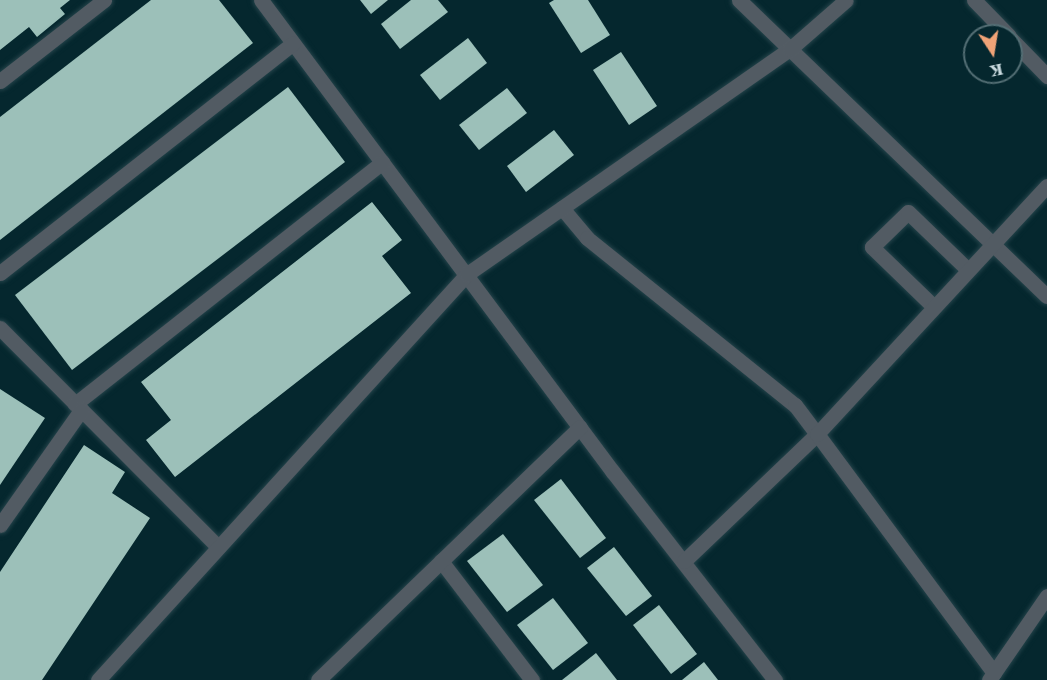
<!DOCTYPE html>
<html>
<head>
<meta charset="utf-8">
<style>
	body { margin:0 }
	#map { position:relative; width:1047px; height:680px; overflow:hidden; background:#05272e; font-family:"Roboto Serif",serif }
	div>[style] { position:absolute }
	.building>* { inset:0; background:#9cc0b9 }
	.roads { filter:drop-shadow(0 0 2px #24434a) drop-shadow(0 0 2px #24434a) }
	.minor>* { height:15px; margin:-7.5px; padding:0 7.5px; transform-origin:7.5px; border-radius:7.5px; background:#525b63 }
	span { translate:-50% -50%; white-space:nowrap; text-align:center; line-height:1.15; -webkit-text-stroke:6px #05272e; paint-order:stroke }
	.north { position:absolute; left:963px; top:24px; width:60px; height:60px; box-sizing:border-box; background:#05272e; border:2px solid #536e74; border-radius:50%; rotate:168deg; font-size:16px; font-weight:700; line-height:24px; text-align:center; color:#c8d9de }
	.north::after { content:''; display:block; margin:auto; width:21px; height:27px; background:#efa377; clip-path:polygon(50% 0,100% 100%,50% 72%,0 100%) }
</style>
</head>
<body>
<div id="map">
	<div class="building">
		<i style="clip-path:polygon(0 0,70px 0,60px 8px,65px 14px,37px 37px,29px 27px,0 50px)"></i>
		<i style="clip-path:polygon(151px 0,219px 0,253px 43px,0 240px,0 117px)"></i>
		<i style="clip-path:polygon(360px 0,388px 0,371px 14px)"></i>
		<i style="clip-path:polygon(411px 0,438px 0,448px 12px,400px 49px,381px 24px)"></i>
		<i style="clip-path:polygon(554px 0,588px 0,610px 35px,581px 53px,549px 3px)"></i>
		<i style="clip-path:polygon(468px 38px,487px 63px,440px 100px,420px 75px)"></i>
		<i style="clip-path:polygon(621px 52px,657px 106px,629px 125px,593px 70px)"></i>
		<i style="clip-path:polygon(288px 87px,345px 162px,72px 370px,15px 295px)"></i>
		<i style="clip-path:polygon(507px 88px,527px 113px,479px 150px,459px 125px)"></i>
		<i style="clip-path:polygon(554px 130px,574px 155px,526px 192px,507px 166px)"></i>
		<i style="clip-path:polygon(372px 202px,402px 240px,382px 256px,411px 293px,175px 477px,146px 440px,171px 420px,141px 382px)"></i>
		<i style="clip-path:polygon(0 389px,45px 418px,0 485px)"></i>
		<i style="clip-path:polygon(84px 445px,125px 472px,112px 493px,150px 518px,42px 680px,0 680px,0 572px)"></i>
		<i style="clip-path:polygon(561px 479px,606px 538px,580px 558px,534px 500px)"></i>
		<i style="clip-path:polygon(503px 534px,543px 585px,507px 612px,467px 561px)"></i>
		<i style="clip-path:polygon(614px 547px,652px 596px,626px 616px,587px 568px)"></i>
		<i style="clip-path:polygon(553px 598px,588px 643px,553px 670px,517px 625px)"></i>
		<i style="clip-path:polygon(659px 605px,697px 654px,671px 674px,633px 625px)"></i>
		<i style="clip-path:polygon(596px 653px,617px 680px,562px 680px)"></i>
		<i style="clip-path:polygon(704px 662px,718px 680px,682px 680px)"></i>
	</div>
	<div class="roads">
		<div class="minor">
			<i style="left:261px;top:0;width:589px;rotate:53.29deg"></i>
			<i style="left:613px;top:472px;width:264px;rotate:52.1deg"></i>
			<i style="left:739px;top:0;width:427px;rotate:43.9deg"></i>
			<i style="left:974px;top:0;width:50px;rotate:45.8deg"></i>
			<i style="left:1011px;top:39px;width:52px;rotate:45.8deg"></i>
			<i style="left:0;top:81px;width:132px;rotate:-37.9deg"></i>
			<i style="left:562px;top:208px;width:39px;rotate:50deg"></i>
			<i style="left:587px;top:238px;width:267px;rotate:38.8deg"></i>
			<i style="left:795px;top:405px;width:36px;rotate:53deg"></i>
			<i style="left:817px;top:434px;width:184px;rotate:136.3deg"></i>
			<i style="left:0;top:273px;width:372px;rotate:-38.1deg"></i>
			<i style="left:933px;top:306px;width:85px;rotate:-136deg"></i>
			<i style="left:872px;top:247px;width:50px;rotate:-44.2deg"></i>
			<i style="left:908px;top:212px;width:83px;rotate:44deg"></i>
			<i style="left:0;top:328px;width:309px;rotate:45.1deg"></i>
			<i style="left:75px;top:404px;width:391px;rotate:-38.2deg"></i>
			<i style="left:0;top:525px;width:141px;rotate:-54.8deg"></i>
			<i style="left:441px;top:561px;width:150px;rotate:52.6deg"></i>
			<i style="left:994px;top:673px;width:297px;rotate:-126.5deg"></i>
			<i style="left:817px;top:434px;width:338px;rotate:-47.2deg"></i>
			<i style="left:98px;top:680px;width:549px;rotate:-47.73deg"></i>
			<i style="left:467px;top:274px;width:394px;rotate:-34.9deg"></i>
			<i style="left:790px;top:49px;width:74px;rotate:-41.2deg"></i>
			<i style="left:318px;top:680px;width:364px;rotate:-44deg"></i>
			<i style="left:989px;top:680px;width:102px;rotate:-55.4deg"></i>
		</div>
	</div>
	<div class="north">K</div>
</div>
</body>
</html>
